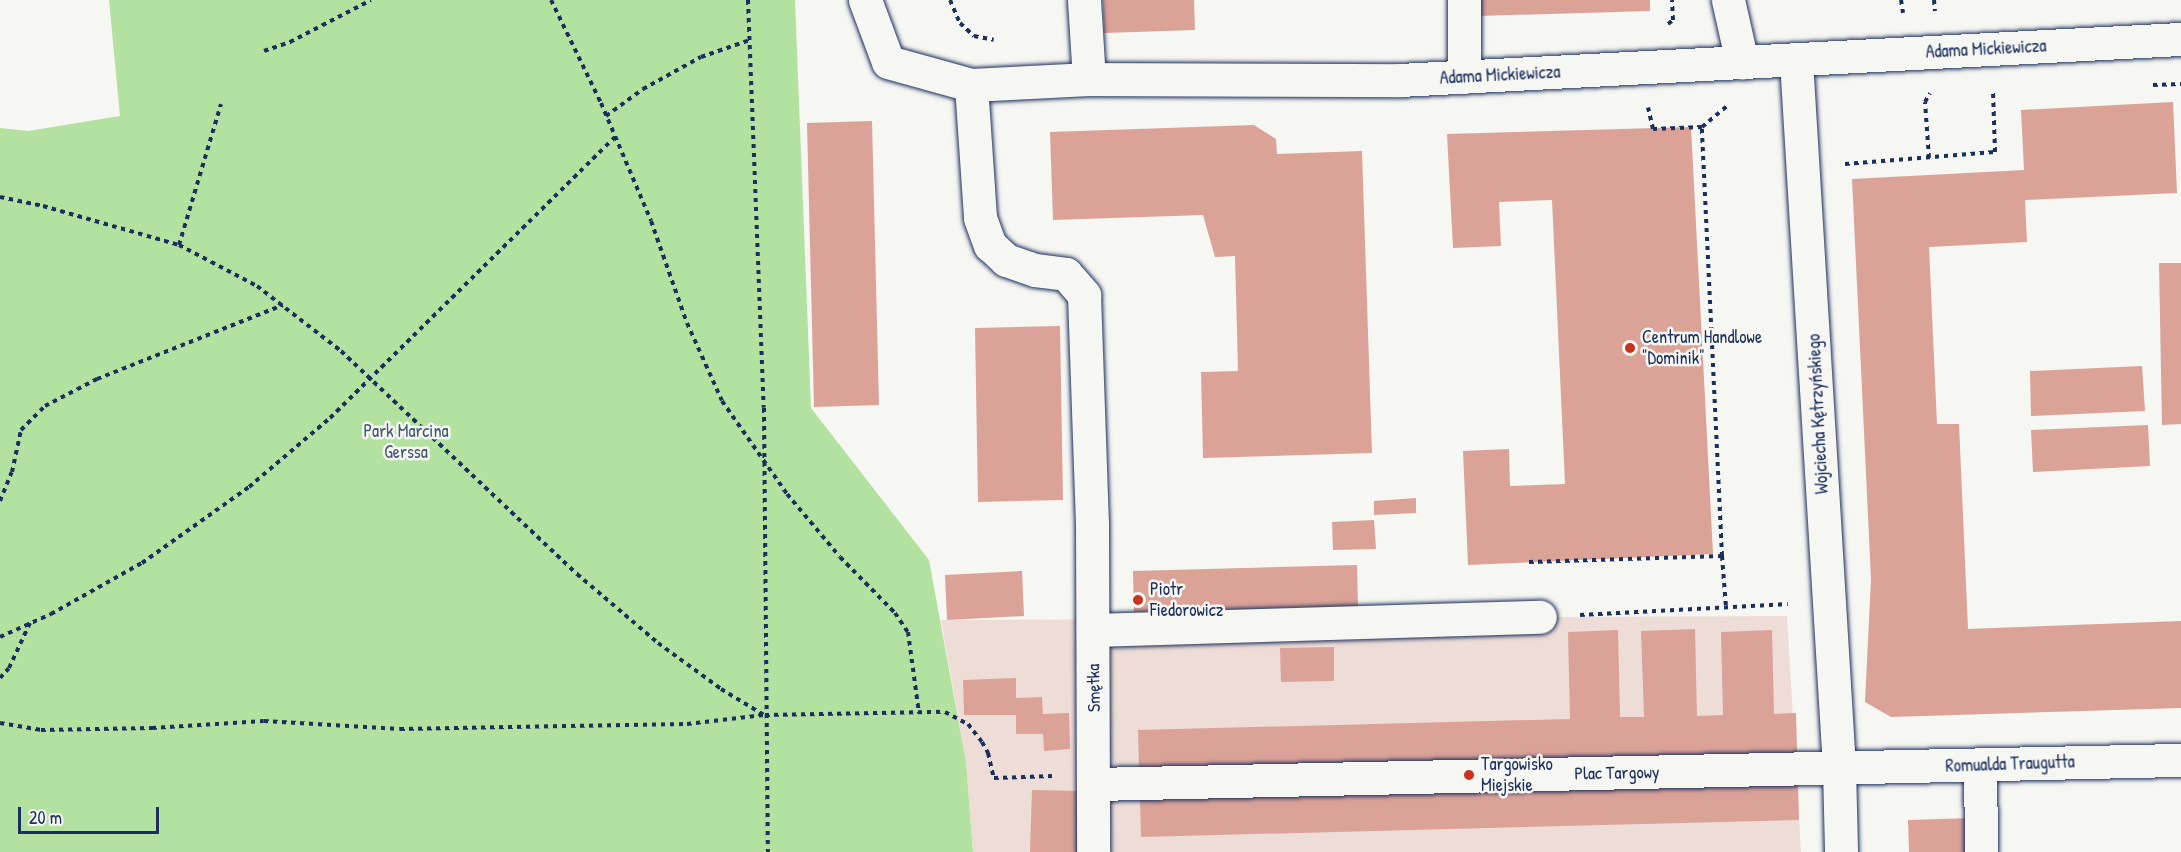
<!DOCTYPE html>
<html>
<head>
<meta charset="utf-8">
<style>
	body { margin:0 }
	#map { position:relative; width:2181px; height:852px; overflow:hidden; background:#f6f6f2; font-family:"Patrick Hand",sans-serif }
	div>[style] { position:absolute }
	.built>* { inset:0; background:#eeddd7 }
	.green>* { inset:0; background:#b3e1a0 }
	.building>* { inset:0; background:#dba298 }
	.path>* { height:4px; margin-top:-2px; transform-origin:0; background:repeating-linear-gradient(90deg,#1b2f5e 0 4.5px,transparent 0 9px) }
	.roads { filter:drop-shadow(0 0 2px #1b2f5e) drop-shadow(0 0 2px #1b2f5e) }
	.minor>* { height:33px; margin:-16.5px; padding:0 16.5px; transform-origin:16.5px; border-radius:16.5px; background:#f6f6f2 }
	.dots>* { width:16px; height:16px; translate:-50% -50%; box-sizing:border-box; border:3px solid #f6f6f2; border-radius:50% }
	span { translate:-50% -50%; white-space:nowrap; text-align:center; line-height:1.15; -webkit-text-stroke:5px #f6f6f2; paint-order:stroke }
	.street-label { font-size:18px; color:#1b2f5e }
	.poi-label { font-size:18px; color:#1b2f5e }
	.left { translate:0 -50%; text-align:left }
	.park-label { font-size:18px; color:#415c6e }
	.scale { position:absolute; left:18px; top:807px; width:141px; height:27px; box-sizing:border-box; border:3px solid #1b2f5e; border-top:0; padding-left:8px; font-size:18px; line-height:21px; white-space:nowrap; color:#1b2f5e; -webkit-text-stroke:4px #f6f6f2; paint-order:stroke }
</style>
</head>
<body>
<div id="map">
	<div class="built">
		<i style="clip-path:polygon(1787px 616px,1801px 852px,973px 852px,966px 762px,941px 620px)"></i>
	</div>
	<div class="green">
		<i style="clip-path:polygon(109px 0,795px 0,811px 408px,929px 560px,966px 762px,973px 852px,0 852px,0 128px,28px 131px,120px 116px)"></i>
	</div>
	<div class="building">
		<i style="clip-path:polygon(1103px 0,1194px 0,1195px 30px,1104px 33px)"></i>
		<i style="clip-path:polygon(1478px 0,1650px 0,1650px 11px,1478px 16px)"></i>
		<i style="clip-path:polygon(2173px 102px,2177px 193px,2025px 200px,2027px 242px,1929px 247px,1937px 424px,1959px 424px,1968px 629px,2181px 621px,2181px 708px,1891px 717px,1865px 702px,1871px 579px,1852px 179px,2024px 170px,2021px 110px)"></i>
		<i style="clip-path:polygon(872px 121px,879px 405px,814px 407px,807px 123px)"></i>
		<i style="clip-path:polygon(1254px 125px,1276px 139px,1277px 154px,1362px 151px,1372px 453px,1203px 458px,1201px 372px,1238px 371px,1235px 256px,1215px 257px,1203px 215px,1053px 220px,1050px 132px)"></i>
		<i style="clip-path:polygon(1691px 127px,1713px 554px,1468px 565px,1463px 451px,1509px 449px,1510px 486px,1565px 484px,1552px 200px,1499px 202px,1501px 246px,1453px 248px,1447px 134px)"></i>
		<i style="clip-path:polygon(2159px 263px,2181px 263px,2181px 424px,2162px 425px)"></i>
		<i style="clip-path:polygon(1060px 326px,1063px 500px,978px 502px,975px 328px)"></i>
		<i style="clip-path:polygon(2142px 366px,2145px 411px,2031px 416px,2030px 371px)"></i>
		<i style="clip-path:polygon(2148px 425px,2150px 466px,2033px 472px,2031px 430px)"></i>
		<i style="clip-path:polygon(1416px 498px,1416px 513px,1374px 515px,1374px 501px)"></i>
		<i style="clip-path:polygon(1374px 520px,1376px 549px,1333px 550px,1332px 522px)"></i>
		<i style="clip-path:polygon(1357px 565px,1358px 606px,1134px 612px,1133px 571px)"></i>
		<i style="clip-path:polygon(1022px 571px,1024px 616px,947px 620px,945px 575px)"></i>
		<i style="clip-path:polygon(1695px 629px,1697px 716px,1723px 715px,1721px 632px,1772px 630px,1774px 714px,1796px 713px,1799px 820px,1141px 837px,1138px 730px,1570px 719px,1568px 632px,1618px 630px,1620px 717px,1644px 717px,1641px 631px)"></i>
		<i style="clip-path:polygon(1334px 647px,1334px 681px,1281px 682px,1280px 648px)"></i>
		<i style="clip-path:polygon(1016px 678px,1016px 698px,1042px 697px,1043px 714px,1069px 713px,1070px 749px,1044px 751px,1043px 734px,1016px 734px,1016px 715px,964px 715px,963px 680px)"></i>
		<i style="clip-path:polygon(1032px 790px,1079px 791px,1077px 852px,1030px 852px)"></i>
		<i style="clip-path:polygon(1972px 818px,1972px 852px,1909px 852px,1908px 820px)"></i>
	</div>
	<div class="path">
		<i style="left:551px;top:0;width:114px;rotate:64.1deg"></i>
		<i style="left:601px;top:103px;width:128px;rotate:67deg"></i>
		<i style="left:651px;top:221px;width:108px;rotate:70.6deg"></i>
		<i style="left:687px;top:323px;width:85px;rotate:65.8deg"></i>
		<i style="left:722px;top:401px;width:113px;rotate:55deg"></i>
		<i style="left:787px;top:494px;width:82px;rotate:49.9deg"></i>
		<i style="left:840px;top:557px;width:78px;rotate:45.5deg"></i>
		<i style="left:895px;top:613px;width:23px;rotate:56deg"></i>
		<i style="left:908px;top:632px;width:82px;rotate:82.3deg"></i>
		<i style="left:748px;top:0;width:408px;rotate:87.8deg"></i>
		<i style="left:764px;top:408px;width:444px;rotate:89.5deg"></i>
		<i style="left:950px;top:0;width:25px;rotate:67deg"></i>
		<i style="left:960px;top:23px;width:19px;rotate:43deg"></i>
		<i style="left:974px;top:36px;width:20px;rotate:11deg"></i>
		<i style="left:1901px;top:0;width:13px;rotate:81deg"></i>
		<i style="left:1934px;top:0;width:11px;rotate:85deg"></i>
		<i style="left:1668px;top:24px;width:6px;rotate:-39deg"></i>
		<i style="left:1673px;top:20px;width:20px;rotate:-93deg"></i>
		<i style="left:264px;top:51px;width:28px;rotate:-19deg"></i>
		<i style="left:290px;top:42px;width:91px;rotate:-27.4deg"></i>
		<i style="left:2153px;top:85px;width:28px;rotate:-2deg"></i>
		<i style="left:606px;top:116px;width:46px;rotate:-36.1deg"></i>
		<i style="left:643px;top:89px;width:66px;rotate:-28.9deg"></i>
		<i style="left:701px;top:57px;width:52px;rotate:-19.1deg"></i>
		<i style="left:1702px;top:127px;width:33px;rotate:-40deg"></i>
		<i style="left:1929px;top:158px;width:56px;rotate:-94.1deg"></i>
		<i style="left:1925px;top:102px;width:10px;rotate:-61deg"></i>
		<i style="left:1845px;top:164px;width:150px;rotate:-4.6deg"></i>
		<i style="left:1995px;top:152px;width:61px;rotate:-91.9deg"></i>
		<i style="left:0;top:197px;width:44px;rotate:11.8deg"></i>
		<i style="left:43px;top:206px;width:141px;rotate:16deg"></i>
		<i style="left:179px;top:245px;width:88px;rotate:27.7deg"></i>
		<i style="left:257px;top:286px;width:106px;rotate:37.7deg"></i>
		<i style="left:341px;top:351px;width:325px;rotate:43.4deg"></i>
		<i style="left:577px;top:574px;width:106px;rotate:40.4deg"></i>
		<i style="left:658px;top:643px;width:78px;rotate:36.1deg"></i>
		<i style="left:721px;top:689px;width:50px;rotate:31.2deg"></i>
		<i style="left:179px;top:245px;width:147px;rotate:-73.4deg"></i>
		<i style="left:0;top:501px;width:31px;rotate:-68deg"></i>
		<i style="left:12px;top:472px;width:43px;rotate:-77.9deg"></i>
		<i style="left:21px;top:430px;width:34px;rotate:-45deg"></i>
		<i style="left:45px;top:406px;width:59px;rotate:-27.4deg"></i>
		<i style="left:97px;top:379px;width:200px;rotate:-21.7deg"></i>
		<i style="left:1722px;top:556px;width:51px;rotate:85.5deg"></i>
		<i style="left:1529px;top:562px;width:193px;rotate:-1.8deg"></i>
		<i style="left:1722px;top:556px;width:429px;rotate:-92.7deg"></i>
		<i style="left:1702px;top:127px;width:49px;rotate:177.7deg"></i>
		<i style="left:1653px;top:129px;width:22px;rotate:-103deg"></i>
		<i style="left:1580px;top:615px;width:208px;rotate:-3deg"></i>
		<i style="left:0;top:637px;width:56px;rotate:-24.3deg"></i>
		<i style="left:51px;top:614px;width:104px;rotate:-29.3deg"></i>
		<i style="left:142px;top:563px;width:131px;rotate:-35.4deg"></i>
		<i style="left:249px;top:487px;width:106px;rotate:-40.4deg"></i>
		<i style="left:330px;top:418px;width:400px;rotate:-44.6deg"></i>
		<i style="left:0;top:678px;width:13px;rotate:-48deg"></i>
		<i style="left:9px;top:668px;width:50px;rotate:-65deg"></i>
		<i style="left:0;top:723px;width:42px;rotate:9.7deg"></i>
		<i style="left:41px;top:730px;width:111px;rotate:-1deg"></i>
		<i style="left:152px;top:728px;width:112px;rotate:-3.6deg"></i>
		<i style="left:264px;top:721px;width:136px;rotate:3.4deg"></i>
		<i style="left:400px;top:729px;width:287px;rotate:-1deg"></i>
		<i style="left:687px;top:724px;width:79px;rotate:-6.6deg"></i>
		<i style="left:765px;top:715px;width:180px;rotate:-1deg"></i>
		<i style="left:945px;top:712px;width:26px;rotate:28deg"></i>
		<i style="left:968px;top:724px;width:23px;rotate:52deg"></i>
		<i style="left:982px;top:742px;width:13px;rotate:61deg"></i>
		<i style="left:988px;top:753px;width:26px;rotate:77deg"></i>
		<i style="left:994px;top:778px;width:58px;rotate:-2deg"></i>
	</div>
	<div class="roads">
		<div class="minor">
			<i style="left:865px;top:0;width:66px;rotate:69.6deg"></i>
			<i style="left:888px;top:62px;width:86px;rotate:15.5deg"></i>
			<i style="left:971px;top:85px;width:118px;rotate:-2.9deg"></i>
			<i style="left:1089px;top:79px;width:311px;rotate:0.2deg"></i>
			<i style="left:1400px;top:80px;width:782px;rotate:-3.01deg"></i>
			<i style="left:1084px;top:0;width:79px;rotate:86.4deg"></i>
			<i style="left:1728px;top:0;width:64px;rotate:77.3deg"></i>
			<i style="left:1796px;top:60px;width:709px;rotate:86.52deg"></i>
			<i style="left:1839px;top:768px;width:84px;rotate:88.6deg"></i>
			<i style="left:1464px;top:77px;width:77px;rotate:-90deg"></i>
			<i style="left:971px;top:85px;width:133px;rotate:86.1deg"></i>
			<i style="left:980px;top:218px;width:29px;rotate:70deg"></i>
			<i style="left:990px;top:245px;width:22px;rotate:43deg"></i>
			<i style="left:1006px;top:260px;width:31px;rotate:19deg"></i>
			<i style="left:1035px;top:270px;width:31px;rotate:7deg"></i>
			<i style="left:1066px;top:274px;width:28px;rotate:49deg"></i>
			<i style="left:1084px;top:295px;width:229px;rotate:88deg"></i>
			<i style="left:1092px;top:524px;width:328px;rotate:89.8deg"></i>
			<i style="left:1093px;top:630px;width:447px;rotate:-1.7deg"></i>
			<i style="left:1980px;top:765px;width:87px;rotate:89.3deg"></i>
			<i style="left:1095px;top:784px;width:1086px;rotate:-1.27deg"></i>
		</div>
	</div>
	<div class="dots">
		<i style="left:1630px;top:348px;background:#c8321e"></i>
		<i style="left:1138px;top:600px;background:#c8321e"></i>
		<i style="left:1469px;top:775px;background:#c8321e"></i>
	</div>
	<div class="street-label">
		<span style="left:1986px;top:49px;rotate:-3deg">Adama Mickiewicza</span>
		<span style="left:1500px;top:75px;rotate:-3deg">Adama Mickiewicza</span>
		<span style="left:1818px;top:414px;rotate:-93deg">Wojciecha Kętrzyńskiego</span>
		<span style="left:1094px;top:688px;rotate:-91deg">Smętka</span>
		<span style="left:2010px;top:764px;rotate:-2deg">Romualda Traugutta</span>
		<span style="left:1617px;top:773px;rotate:-1deg">Plac Targowy</span>
	</div>
	<div class="poi-label">
		<span class="left" style="left:1642px;top:348px">Centrum Handlowe<br>"Dominik"</span>
		<span class="left" style="left:1150px;top:600px">Piotr<br>Fiedorowicz</span>
		<span class="left" style="left:1481px;top:775px">Targowisko<br>Miejskie</span>
	</div>
	<div class="park-label">
		<span style="left:406px;top:442px">Park Marcina<br>Gerssa</span>
	</div>
	<div class="scale">20 m</div>
</div>
</body>
</html>
